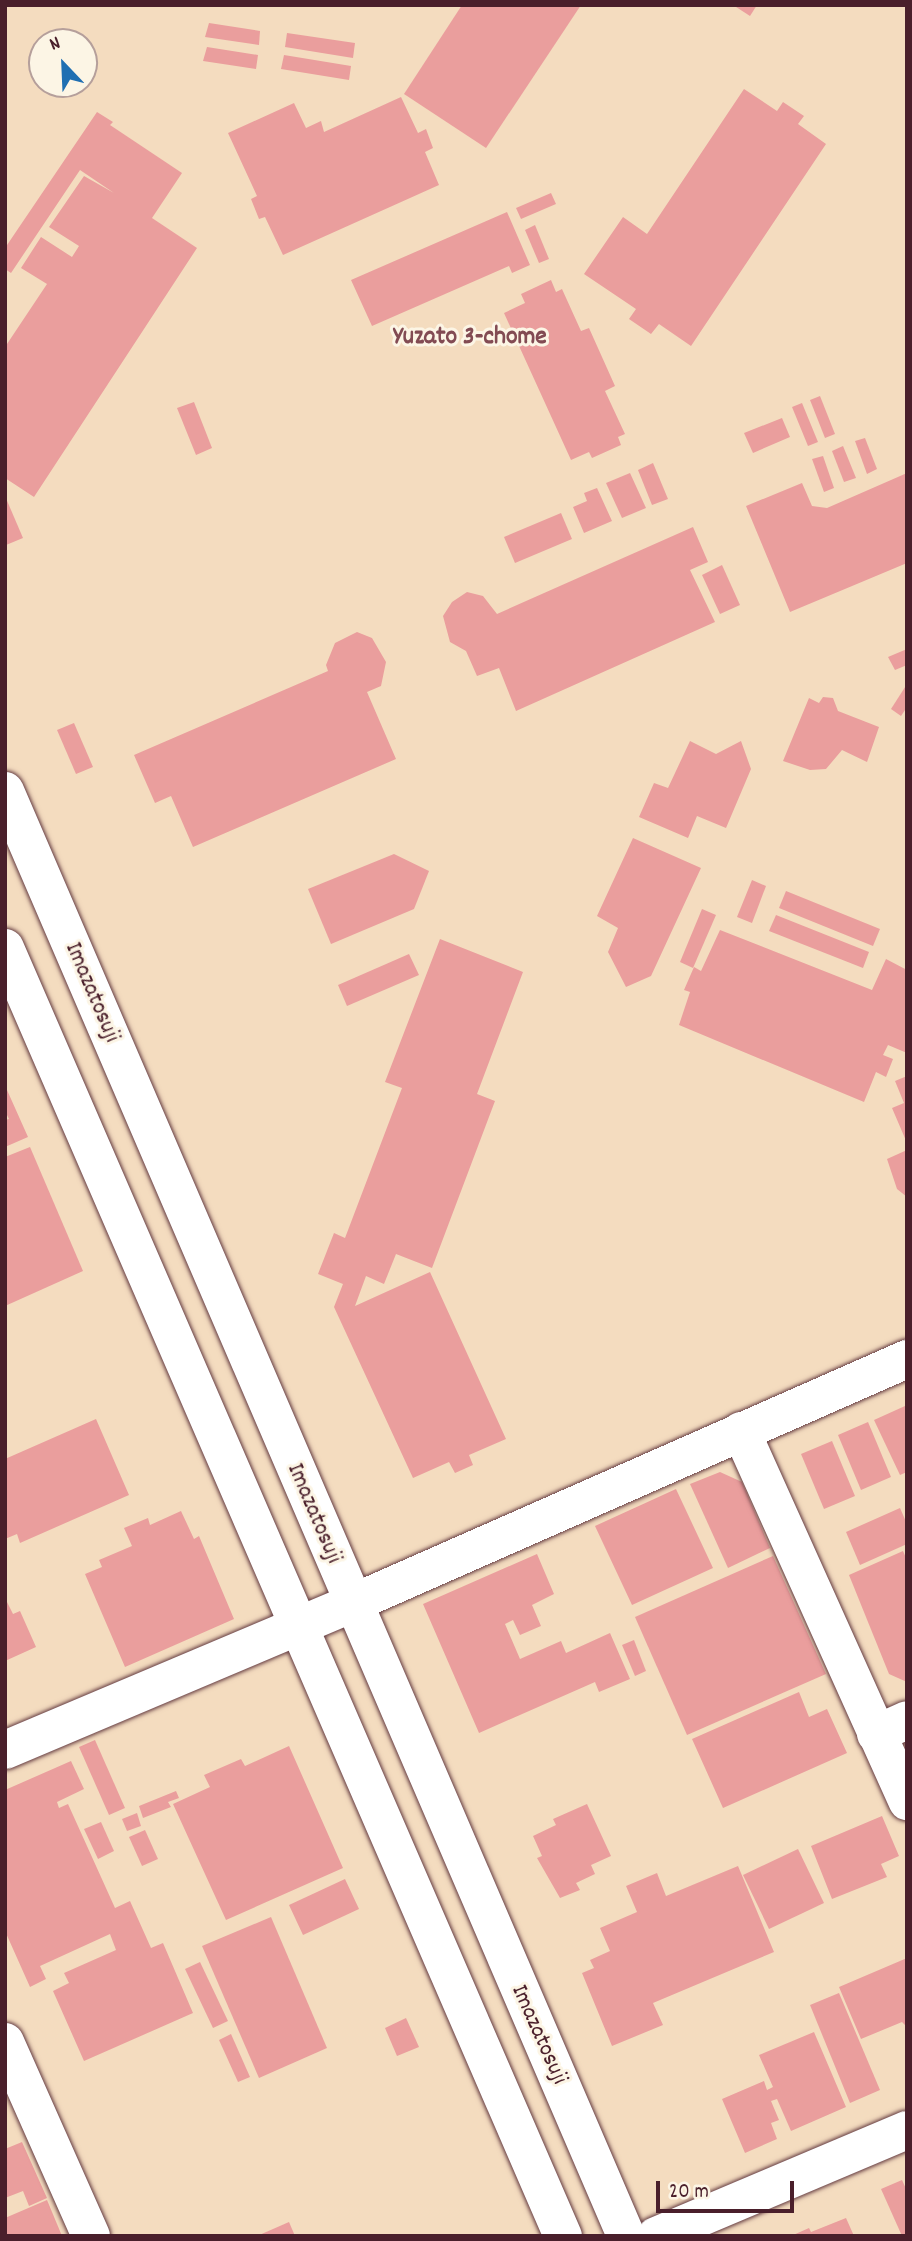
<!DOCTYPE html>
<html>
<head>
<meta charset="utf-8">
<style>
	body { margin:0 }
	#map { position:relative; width:912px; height:2241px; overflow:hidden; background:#f4dcbf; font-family:Dekko,sans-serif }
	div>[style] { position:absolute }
	.building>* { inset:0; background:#ea9e9d }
	.roads { filter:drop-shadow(0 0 2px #643b41) drop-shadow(0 0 2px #643b41) }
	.street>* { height:38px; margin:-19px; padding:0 19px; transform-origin:19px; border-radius:19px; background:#fff }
	.secondary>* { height:38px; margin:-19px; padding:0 19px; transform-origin:19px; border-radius:19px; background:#fff }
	span { translate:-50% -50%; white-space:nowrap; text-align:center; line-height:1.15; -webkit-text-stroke:6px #fcf5e5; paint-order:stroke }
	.street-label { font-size:24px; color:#4a1f2b }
	.neighbourhood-label { font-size:26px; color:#824b53; font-weight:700 }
	.frame { position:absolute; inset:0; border:7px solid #4a1f2b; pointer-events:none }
	.north { position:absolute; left:28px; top:28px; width:70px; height:70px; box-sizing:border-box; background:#fcf5e5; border:2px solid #b59f9b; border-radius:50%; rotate:337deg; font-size:19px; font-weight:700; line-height:28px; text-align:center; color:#4a1f2b }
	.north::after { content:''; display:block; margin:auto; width:24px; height:32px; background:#1f6fb2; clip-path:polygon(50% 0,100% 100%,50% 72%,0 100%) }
	.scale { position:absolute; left:656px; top:2181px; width:138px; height:32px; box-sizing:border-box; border:4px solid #4a1f2b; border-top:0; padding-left:9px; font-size:21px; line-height:24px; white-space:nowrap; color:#4a1f2b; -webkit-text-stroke:5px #fcf5e5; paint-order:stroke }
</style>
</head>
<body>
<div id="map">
	<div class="building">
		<i style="clip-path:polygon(462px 5px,581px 5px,486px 148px,404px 94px)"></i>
		<i style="clip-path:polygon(733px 5px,757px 5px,750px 16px)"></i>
		<i style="clip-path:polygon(209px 23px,260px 31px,259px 45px,205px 37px)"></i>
		<i style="clip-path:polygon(287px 33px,355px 43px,353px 58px,285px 47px)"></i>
		<i style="clip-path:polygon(207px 47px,258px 55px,256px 69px,203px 61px)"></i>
		<i style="clip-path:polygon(284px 55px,351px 66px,349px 80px,281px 69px)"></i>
		<i style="clip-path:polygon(744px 89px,777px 111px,783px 102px,804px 116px,798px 124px,826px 144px,691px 346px,659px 324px,651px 334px,629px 319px,636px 309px,584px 274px,623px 217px,647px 234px)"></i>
		<i style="clip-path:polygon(401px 97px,418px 133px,426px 129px,433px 148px,425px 152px,439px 185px,283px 255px,265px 217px,259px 219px,251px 199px,257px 196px,228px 133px,294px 103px,306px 128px,321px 121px,324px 132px)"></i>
		<i style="clip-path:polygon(97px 112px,113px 122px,110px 125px,182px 173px,152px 218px,197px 248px,34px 497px,5px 478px,5px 347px,47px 284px,21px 268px,41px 237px,72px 257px,79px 246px,49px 227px,84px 176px,114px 193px,80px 170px,11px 273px,5px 269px,5px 248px)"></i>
		<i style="clip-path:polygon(551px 193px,556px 204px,521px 219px,516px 208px)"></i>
		<i style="clip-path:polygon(507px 212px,530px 265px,512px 273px,509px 266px,372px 326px,351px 280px)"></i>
		<i style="clip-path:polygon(535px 225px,549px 259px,539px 263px,525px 230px)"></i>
		<i style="clip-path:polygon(551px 280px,556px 292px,562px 289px,581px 331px,589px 328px,615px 386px,605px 391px,625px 434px,618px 437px,621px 445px,592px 458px,589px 452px,571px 460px,504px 313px,525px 303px,521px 294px)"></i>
		<i style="clip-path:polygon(820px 396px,835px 434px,825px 438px,810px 400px)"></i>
		<i style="clip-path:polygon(194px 402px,212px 448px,196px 455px,177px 408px)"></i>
		<i style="clip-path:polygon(802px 403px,818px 442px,808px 446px,792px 407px)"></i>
		<i style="clip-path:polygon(782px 418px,790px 437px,753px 453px,744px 433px)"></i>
		<i style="clip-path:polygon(865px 438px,877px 469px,867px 474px,855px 441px)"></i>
		<i style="clip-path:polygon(843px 446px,856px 478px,844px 482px,832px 451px)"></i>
		<i style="clip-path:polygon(823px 456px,834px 488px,824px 492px,812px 459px)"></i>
		<i style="clip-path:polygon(653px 463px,668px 499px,652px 505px,638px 470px)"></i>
		<i style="clip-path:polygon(630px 473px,646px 508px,622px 518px,606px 483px)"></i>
		<i style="clip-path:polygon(907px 473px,907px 563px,790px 612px,746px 506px,802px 483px,812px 506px,827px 508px)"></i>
		<i style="clip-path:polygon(597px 488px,612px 521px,584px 533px,573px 507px,587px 501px,584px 493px)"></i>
		<i style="clip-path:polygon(5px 496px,23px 538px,6px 545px,5px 544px)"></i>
		<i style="clip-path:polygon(561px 513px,572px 539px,515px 563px,504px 537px)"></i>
		<i style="clip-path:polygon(693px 527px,708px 562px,690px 570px,715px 622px,516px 711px,499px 668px,477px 676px,466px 651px,450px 642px,443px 616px,452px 602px,467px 592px,483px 596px,497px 614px)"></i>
		<i style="clip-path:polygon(722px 565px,740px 605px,720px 614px,702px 575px)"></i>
		<i style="clip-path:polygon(357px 632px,372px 638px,386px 662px,381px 686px,367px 692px,396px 759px,193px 847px,171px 796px,155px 803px,134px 755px,328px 671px,326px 665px,335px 643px)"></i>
		<i style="clip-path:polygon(907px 649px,907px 665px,895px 670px,888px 657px)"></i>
		<i style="clip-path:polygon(907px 684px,907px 707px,901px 716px,891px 709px)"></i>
		<i style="clip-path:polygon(823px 697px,833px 698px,838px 711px,879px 727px,867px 762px,842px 750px,826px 769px,810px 770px,783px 761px,809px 698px,819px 703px)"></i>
		<i style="clip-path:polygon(74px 723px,93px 767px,76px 774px,57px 730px)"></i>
		<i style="clip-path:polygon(690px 741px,716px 754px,741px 741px,751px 769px,726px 828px,697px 816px,688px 838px,639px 817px,654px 783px,668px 788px)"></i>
		<i style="clip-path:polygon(633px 838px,701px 868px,651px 976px,626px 987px,608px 952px,618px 928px,597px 916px)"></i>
		<i style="clip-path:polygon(394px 854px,429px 871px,414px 909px,331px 944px,308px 889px)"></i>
		<i style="clip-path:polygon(752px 880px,766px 886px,752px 923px,737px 917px)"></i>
		<i style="clip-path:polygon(786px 891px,880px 929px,873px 946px,779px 908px)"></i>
		<i style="clip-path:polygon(702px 909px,716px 915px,693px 968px,680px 962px)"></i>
		<i style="clip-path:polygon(776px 915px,869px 952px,863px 968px,769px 931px)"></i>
		<i style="clip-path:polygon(720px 930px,872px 990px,886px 959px,907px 970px,907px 1053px,888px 1045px,883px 1055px,893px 1059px,886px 1077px,876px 1072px,864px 1102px,679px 1025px,690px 992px,684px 990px,694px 967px,701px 971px)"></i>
		<i style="clip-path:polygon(440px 939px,523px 972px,477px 1094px,495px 1101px,432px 1268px,396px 1254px,384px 1284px,366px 1276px,355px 1306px,430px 1272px,506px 1439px,469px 1455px,473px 1465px,455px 1473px,449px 1462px,413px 1478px,334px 1307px,343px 1284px,318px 1274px,334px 1233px,345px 1238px,402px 1088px,385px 1082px)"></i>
		<i style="clip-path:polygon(409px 954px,419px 975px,347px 1006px,338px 985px)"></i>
		<i style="clip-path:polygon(907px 1076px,907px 1143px,892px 1108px,904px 1103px,895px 1081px)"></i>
		<i style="clip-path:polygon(7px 1090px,28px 1137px,5px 1147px,5px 1120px,9px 1119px,5px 1111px)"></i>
		<i style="clip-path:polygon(30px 1147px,83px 1271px,5px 1306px,5px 1157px)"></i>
		<i style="clip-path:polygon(907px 1150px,907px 1197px,897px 1189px,887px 1159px)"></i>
		<i style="clip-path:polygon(905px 1406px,907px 1472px,900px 1475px,874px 1420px)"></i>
		<i style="clip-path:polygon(96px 1419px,129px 1495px,20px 1543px,17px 1534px,5px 1539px,5px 1459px)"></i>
		<i style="clip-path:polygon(868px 1422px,891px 1477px,861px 1490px,838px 1435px)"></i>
		<i style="clip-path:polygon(832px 1441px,855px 1496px,824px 1509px,801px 1454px)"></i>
		<i style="clip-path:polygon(720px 1472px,742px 1482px,770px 1548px,728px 1568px,690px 1484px)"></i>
		<i style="clip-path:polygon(676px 1489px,713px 1568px,632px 1605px,595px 1526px)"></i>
		<i style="clip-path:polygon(900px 1508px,907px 1524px,907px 1544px,860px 1565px,846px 1532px)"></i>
		<i style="clip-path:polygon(181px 1511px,194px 1539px,199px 1536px,234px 1619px,125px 1667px,85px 1574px,102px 1567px,99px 1560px,132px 1546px,124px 1528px,148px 1518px,150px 1525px)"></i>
		<i style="clip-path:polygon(903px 1551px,907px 1560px,907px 1682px,889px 1674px,849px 1575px)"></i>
		<i style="clip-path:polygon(537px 1554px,554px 1594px,532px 1605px,541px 1626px,520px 1635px,513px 1620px,505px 1624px,520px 1659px,561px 1641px,566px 1653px,610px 1633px,630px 1679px,599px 1692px,595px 1682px,479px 1733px,423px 1604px)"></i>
		<i style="clip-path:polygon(773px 1556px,826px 1674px,687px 1735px,635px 1617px)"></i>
		<i style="clip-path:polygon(5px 1598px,13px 1614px,20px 1611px,36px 1647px,5px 1661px)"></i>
		<i style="clip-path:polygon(634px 1640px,646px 1671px,635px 1676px,622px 1645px)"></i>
		<i style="clip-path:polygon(799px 1692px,809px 1717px,827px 1709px,847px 1753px,723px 1808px,692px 1739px)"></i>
		<i style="clip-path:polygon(95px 1740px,125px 1808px,109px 1815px,79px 1747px)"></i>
		<i style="clip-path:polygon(289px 1746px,343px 1868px,226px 1920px,173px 1804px,210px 1787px,204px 1775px,241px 1759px,245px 1766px)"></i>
		<i style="clip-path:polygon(71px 1761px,84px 1789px,57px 1802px,59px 1808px,68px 1804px,115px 1908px,130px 1901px,151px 1948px,163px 1943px,193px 2013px,84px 2061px,53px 1991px,69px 1983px,64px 1973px,116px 1950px,110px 1934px,40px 1966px,46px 1979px,30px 1987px,5px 1931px,5px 1790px)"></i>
		<i style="clip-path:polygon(176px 1791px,179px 1798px,168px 1802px,171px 1807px,143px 1818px,139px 1806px)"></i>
		<i style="clip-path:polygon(587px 1804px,611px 1856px,591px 1865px,595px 1874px,576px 1883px,580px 1890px,560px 1898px,537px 1858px,542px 1856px,533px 1836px,556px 1825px,553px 1819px)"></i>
		<i style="clip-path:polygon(137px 1813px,141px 1826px,127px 1831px,122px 1819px)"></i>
		<i style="clip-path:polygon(882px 1816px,899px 1856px,881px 1864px,887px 1877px,832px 1899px,811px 1846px)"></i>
		<i style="clip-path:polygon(101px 1822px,114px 1851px,98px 1859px,84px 1829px)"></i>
		<i style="clip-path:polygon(145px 1830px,158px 1859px,142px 1866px,129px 1837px)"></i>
		<i style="clip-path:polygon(798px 1849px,824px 1903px,769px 1929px,743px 1875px)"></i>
		<i style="clip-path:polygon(738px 1866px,774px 1952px,653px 2003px,663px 2025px,612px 2046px,582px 1973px,594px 1968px,590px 1960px,610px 1951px,600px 1928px,637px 1912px,626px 1886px,657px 1873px,666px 1896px)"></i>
		<i style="clip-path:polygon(345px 1879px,359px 1909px,303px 1935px,289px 1905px)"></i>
		<i style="clip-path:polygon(271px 1917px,327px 2048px,259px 2078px,202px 1946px)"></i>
		<i style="clip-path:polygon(907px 1958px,907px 2027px,902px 2022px,861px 2039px,839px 1987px)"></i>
		<i style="clip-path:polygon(200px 1962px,228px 2021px,213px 2028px,185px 1969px)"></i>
		<i style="clip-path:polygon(839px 1993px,880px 2090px,850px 2103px,810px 2005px)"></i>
		<i style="clip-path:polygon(406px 2018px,419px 2047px,397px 2056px,385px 2028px)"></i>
		<i style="clip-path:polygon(814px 2032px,846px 2107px,791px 2131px,777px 2099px,771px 2101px,779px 2120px,771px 2123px,777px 2139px,745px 2153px,722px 2099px,764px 2081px,767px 2090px,773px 2087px,759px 2055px)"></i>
		<i style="clip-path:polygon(231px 2034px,250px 2077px,238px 2082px,219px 2040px)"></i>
		<i style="clip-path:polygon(22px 2142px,47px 2198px,29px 2206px,23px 2191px,5px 2198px,5px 2149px)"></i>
		<i style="clip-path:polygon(902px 2180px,907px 2191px,907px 2236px,902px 2236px,881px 2189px)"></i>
		<i style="clip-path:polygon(47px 2200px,62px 2236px,5px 2236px,5px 2218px)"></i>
		<i style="clip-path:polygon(846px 2218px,854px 2236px,791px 2236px,809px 2228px,811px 2232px)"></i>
		<i style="clip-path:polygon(289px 2222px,295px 2236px,257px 2236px)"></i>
	</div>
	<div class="roads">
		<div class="street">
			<i style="left:741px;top:1431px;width:406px;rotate:65.8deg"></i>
			<i style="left:876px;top:1734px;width:34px;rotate:-24deg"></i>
			<i style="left:5px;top:1750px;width:376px;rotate:-22.9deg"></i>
			<i style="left:351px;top:1604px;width:608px;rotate:-23.78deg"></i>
			<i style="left:5px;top:2042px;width:212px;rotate:66.1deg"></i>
		</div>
		<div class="secondary">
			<i style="left:5px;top:791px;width:1573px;rotate:66.74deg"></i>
			<i style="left:5px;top:948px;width:1404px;rotate:66.58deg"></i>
			<i style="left:656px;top:2236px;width:272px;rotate:-22.9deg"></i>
		</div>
	</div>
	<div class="street-label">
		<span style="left:91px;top:993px;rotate:67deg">Imazatosuji</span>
		<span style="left:313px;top:1514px;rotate:67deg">Imazatosuji</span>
		<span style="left:538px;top:2035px;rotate:66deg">Imazatosuji</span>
	</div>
	<div class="neighbourhood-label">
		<span style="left:470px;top:338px">Yuzato 3-chome</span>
	</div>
	<div class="frame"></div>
	<div class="north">N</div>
	<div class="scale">20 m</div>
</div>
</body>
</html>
